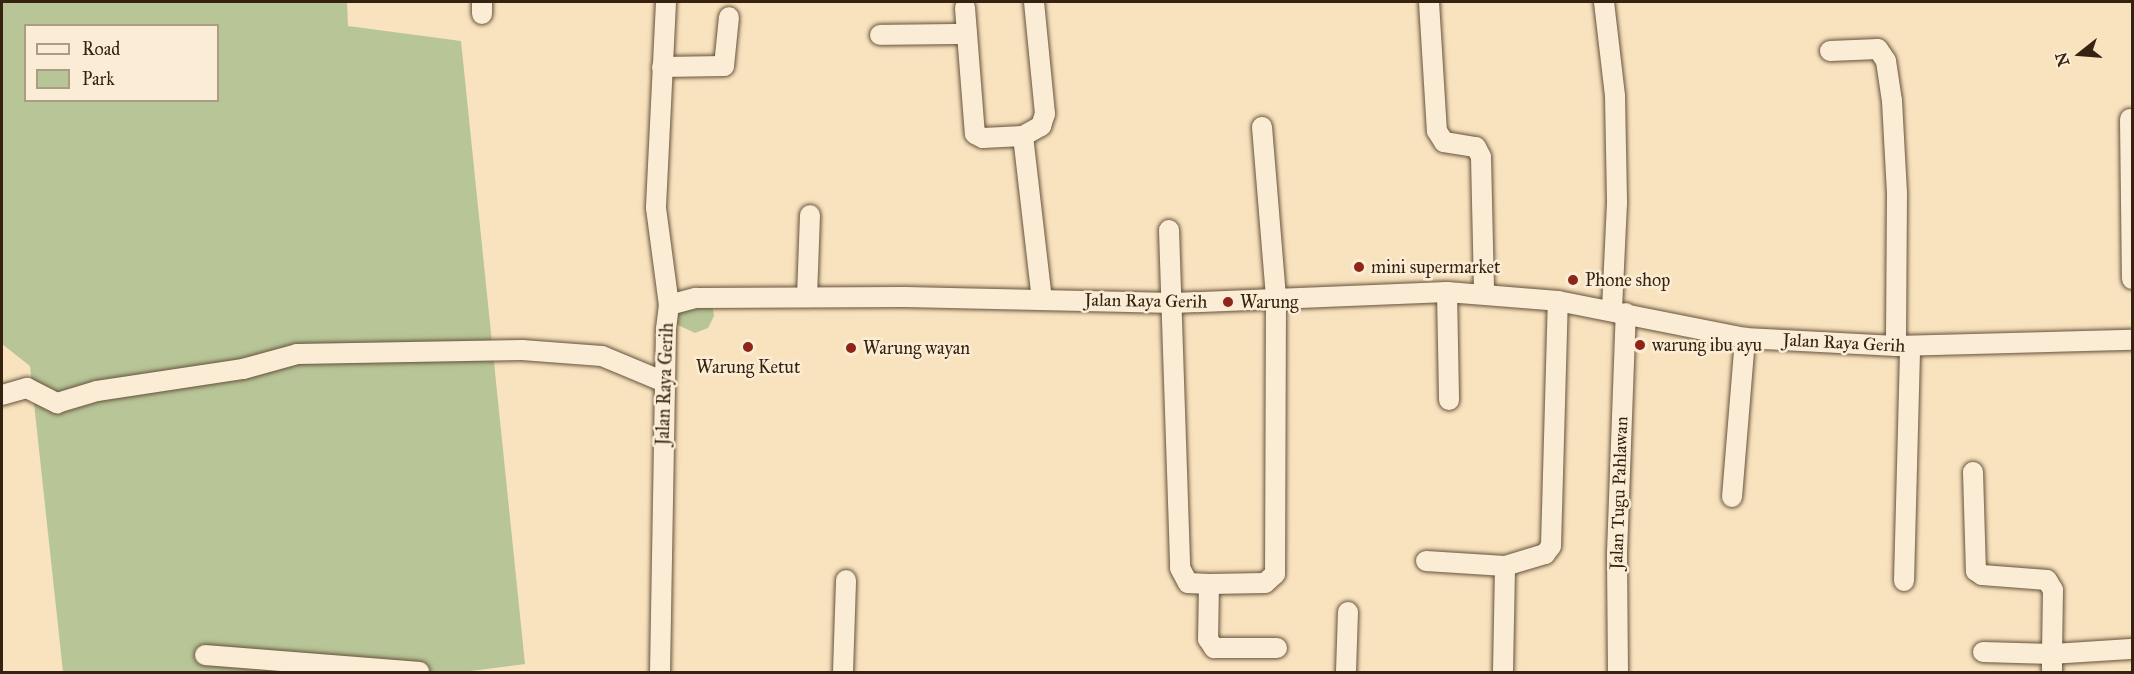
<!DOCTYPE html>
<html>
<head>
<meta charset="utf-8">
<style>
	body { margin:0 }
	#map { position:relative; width:2134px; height:674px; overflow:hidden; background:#f9e3bf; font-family:"IM FELL Great Primer",serif }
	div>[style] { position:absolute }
	.green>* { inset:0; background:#b7c597 }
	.roads { filter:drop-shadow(0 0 2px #66523c) drop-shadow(0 0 2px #66523c) }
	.minor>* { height:20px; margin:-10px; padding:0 10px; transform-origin:10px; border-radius:10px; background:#fbedd5 }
	.dots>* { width:16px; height:16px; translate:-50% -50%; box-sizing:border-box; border:3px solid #fbedd5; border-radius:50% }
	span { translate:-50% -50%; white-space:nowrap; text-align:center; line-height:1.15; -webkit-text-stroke:5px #fbedd5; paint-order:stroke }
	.poi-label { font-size:18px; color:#352210 }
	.left { translate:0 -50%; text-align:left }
	.street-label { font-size:18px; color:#352210 }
	.frame { position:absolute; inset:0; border:3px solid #352210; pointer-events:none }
	.legend { position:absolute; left:24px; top:24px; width:195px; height:78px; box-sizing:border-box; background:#fbedd5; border:2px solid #ac9c86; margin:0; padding:8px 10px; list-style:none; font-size:18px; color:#352210 }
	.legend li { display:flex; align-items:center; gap:12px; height:30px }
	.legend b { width:30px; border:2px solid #ac9c86 }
	.north { position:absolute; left:2050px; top:24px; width:60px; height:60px; -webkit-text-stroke:4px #fbedd5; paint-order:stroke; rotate:253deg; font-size:16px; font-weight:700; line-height:24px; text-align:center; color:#352210 }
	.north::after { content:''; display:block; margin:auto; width:21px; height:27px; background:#352210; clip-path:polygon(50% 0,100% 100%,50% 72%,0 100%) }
</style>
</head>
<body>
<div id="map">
	<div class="green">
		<i style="clip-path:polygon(evenodd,2px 2px,347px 2px,348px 26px,461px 41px,525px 664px,463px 672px,63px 672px,30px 366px,2px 344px,2px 2px,26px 26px,218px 26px,218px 100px,26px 100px,26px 26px)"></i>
		<i style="clip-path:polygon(678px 299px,712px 303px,714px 316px,708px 328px,695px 333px,678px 325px,674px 319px)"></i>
	</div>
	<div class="roads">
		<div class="minor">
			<i style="left:482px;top:2px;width:12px;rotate:90deg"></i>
			<i style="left:666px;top:2px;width:206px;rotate:92.8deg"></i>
			<i style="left:656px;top:208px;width:98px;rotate:82.4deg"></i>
			<i style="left:1429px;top:2px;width:129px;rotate:86.5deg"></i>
			<i style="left:1437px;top:131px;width:13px;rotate:58deg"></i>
			<i style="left:1444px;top:142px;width:32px;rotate:9deg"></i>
			<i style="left:1476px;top:147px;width:11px;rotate:63deg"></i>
			<i style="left:1481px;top:157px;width:137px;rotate:88.7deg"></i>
			<i style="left:1604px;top:2px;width:95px;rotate:83.3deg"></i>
			<i style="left:1615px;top:96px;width:107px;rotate:88.9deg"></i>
			<i style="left:1617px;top:203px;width:107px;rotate:92.7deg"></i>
			<i style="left:965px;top:8px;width:126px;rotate:85.5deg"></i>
			<i style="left:975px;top:134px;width:9px;rotate:27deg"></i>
			<i style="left:983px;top:138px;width:40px;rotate:-2.9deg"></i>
			<i style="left:1023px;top:136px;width:164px;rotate:83.4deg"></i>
			<i style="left:880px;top:35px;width:87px;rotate:-0.7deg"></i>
			<i style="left:1830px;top:51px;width:48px;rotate:-2.4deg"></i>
			<i style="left:1878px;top:49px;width:14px;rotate:56deg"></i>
			<i style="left:1886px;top:61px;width:40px;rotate:81.5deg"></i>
			<i style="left:1892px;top:101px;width:93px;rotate:86.9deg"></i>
			<i style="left:1897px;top:194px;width:152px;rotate:90.4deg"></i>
			<i style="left:662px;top:67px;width:62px;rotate:-0.9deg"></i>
			<i style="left:724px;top:66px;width:49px;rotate:-84.2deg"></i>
			<i style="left:2130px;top:119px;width:160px;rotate:89.3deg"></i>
			<i style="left:1262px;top:127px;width:173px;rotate:85.3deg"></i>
			<i style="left:1276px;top:299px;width:275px;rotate:90.2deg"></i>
			<i style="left:1275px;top:574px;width:13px;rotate:138deg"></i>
			<i style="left:1265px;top:583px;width:56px;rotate:179deg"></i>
			<i style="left:1209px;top:584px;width:55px;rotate:91deg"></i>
			<i style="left:1208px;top:639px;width:11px;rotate:56deg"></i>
			<i style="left:1214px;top:648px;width:63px"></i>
			<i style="left:1023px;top:136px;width:21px;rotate:-29deg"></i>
			<i style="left:1041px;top:126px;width:13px;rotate:-72deg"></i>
			<i style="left:1045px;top:114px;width:113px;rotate:-95.6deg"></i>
			<i style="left:1169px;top:230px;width:338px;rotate:88.1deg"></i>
			<i style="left:1180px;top:568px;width:17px;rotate:62deg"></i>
			<i style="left:1188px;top:583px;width:21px;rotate:3deg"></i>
			<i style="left:1447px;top:292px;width:108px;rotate:88.9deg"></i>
			<i style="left:807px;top:297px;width:82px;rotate:-87.9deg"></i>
			<i style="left:2px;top:395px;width:26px;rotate:-16deg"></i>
			<i style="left:27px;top:388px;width:34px;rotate:27deg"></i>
			<i style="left:57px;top:403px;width:42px;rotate:-16.7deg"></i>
			<i style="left:97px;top:391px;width:148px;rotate:-8.6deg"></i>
			<i style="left:243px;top:369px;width:56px;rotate:-15.5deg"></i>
			<i style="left:297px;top:354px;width:225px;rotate:-1deg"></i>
			<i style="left:522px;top:350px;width:80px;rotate:4.3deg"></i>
			<i style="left:602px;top:356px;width:65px;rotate:22.6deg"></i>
			<i style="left:1973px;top:472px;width:99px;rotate:88.3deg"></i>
			<i style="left:1976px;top:571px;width:7px;rotate:34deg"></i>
			<i style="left:1982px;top:575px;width:65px;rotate:4.4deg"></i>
			<i style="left:2047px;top:580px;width:12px;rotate:59deg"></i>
			<i style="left:2053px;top:590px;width:64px;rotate:90.9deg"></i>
			<i style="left:2052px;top:654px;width:69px;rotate:-178.3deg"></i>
			<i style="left:1732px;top:497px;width:160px;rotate:-85.3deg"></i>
			<i style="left:1426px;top:561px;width:79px;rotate:3.6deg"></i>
			<i style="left:1904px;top:581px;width:235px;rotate:-88.5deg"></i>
			<i style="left:205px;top:655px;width:215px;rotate:4.5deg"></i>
			<i style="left:660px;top:672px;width:343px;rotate:-89deg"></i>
			<i style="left:666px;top:329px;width:24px;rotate:-83deg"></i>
			<i style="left:669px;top:305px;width:28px;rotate:-15deg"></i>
			<i style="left:696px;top:298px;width:209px;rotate:-0.3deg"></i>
			<i style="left:905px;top:297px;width:269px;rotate:1.3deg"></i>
			<i style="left:1174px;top:303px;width:273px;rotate:-2.3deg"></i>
			<i style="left:1447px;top:292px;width:111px;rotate:4.6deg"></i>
			<i style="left:1558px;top:301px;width:191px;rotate:11.2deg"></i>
			<i style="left:1745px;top:338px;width:151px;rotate:3deg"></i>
			<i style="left:1896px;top:346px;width:236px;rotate:-1.5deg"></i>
			<i style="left:843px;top:672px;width:92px;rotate:-88.1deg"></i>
			<i style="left:1346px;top:672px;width:60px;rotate:-88.1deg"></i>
			<i style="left:1503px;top:672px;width:106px;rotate:-88.9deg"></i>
			<i style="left:1505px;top:566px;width:42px;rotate:-16.7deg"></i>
			<i style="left:1545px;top:554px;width:10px;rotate:-53deg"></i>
			<i style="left:1551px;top:546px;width:245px;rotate:-88.4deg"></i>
			<i style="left:1618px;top:672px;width:119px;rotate:-90.5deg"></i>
			<i style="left:1617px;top:553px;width:240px;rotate:-87.9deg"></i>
			<i style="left:2052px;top:672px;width:18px;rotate:-90deg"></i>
			<i style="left:2052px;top:654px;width:80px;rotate:-3.6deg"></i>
		</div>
	</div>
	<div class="dots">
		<i style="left:1359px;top:267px;background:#8f2418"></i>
		<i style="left:1573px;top:280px;background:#8f2418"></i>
		<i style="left:1228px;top:302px;background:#8f2418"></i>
		<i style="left:1640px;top:345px;background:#8f2418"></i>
		<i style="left:748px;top:347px;background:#8f2418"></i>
		<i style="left:851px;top:348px;background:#8f2418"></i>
	</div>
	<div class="poi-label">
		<span class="left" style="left:1371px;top:267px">mini supermarket</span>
		<span class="left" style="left:1585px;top:280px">Phone shop</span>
		<span class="left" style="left:1240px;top:302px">Warung</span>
		<span class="left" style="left:1652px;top:345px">warung ibu ayu</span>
		<span class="left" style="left:863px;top:348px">Warung wayan</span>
		<span style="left:748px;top:367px">Warung Ketut</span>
	</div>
	<div class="street-label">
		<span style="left:1146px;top:301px;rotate:1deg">Jalan Raya Gerih</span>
		<span style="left:1844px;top:343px;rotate:3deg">Jalan Raya Gerih</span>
		<span style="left:665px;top:384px;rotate:-88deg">Jalan Raya Gerih</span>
		<span style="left:1619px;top:493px;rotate:-88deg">Jalan Tugu Pahlawan</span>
	</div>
	<div class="frame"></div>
	<ul class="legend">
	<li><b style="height:8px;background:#fbedd5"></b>Road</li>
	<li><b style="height:16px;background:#b7c597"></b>Park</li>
	</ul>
	<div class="north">N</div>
</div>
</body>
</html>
